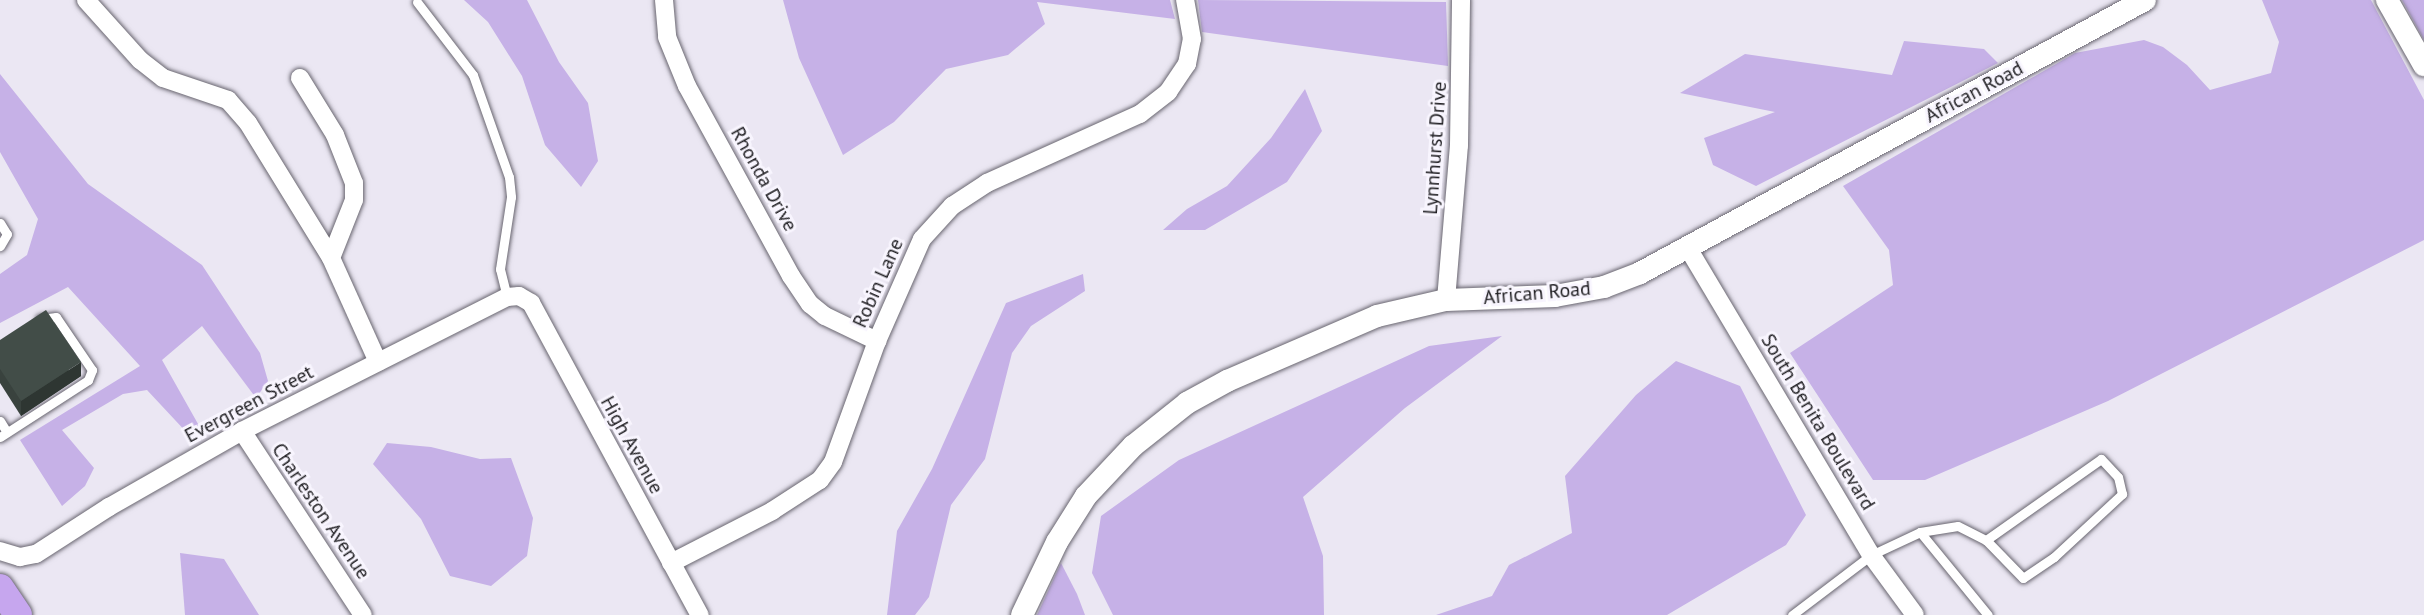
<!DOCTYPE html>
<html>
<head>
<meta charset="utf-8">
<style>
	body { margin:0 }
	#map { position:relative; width:2424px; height:615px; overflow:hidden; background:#ebe7f3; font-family:"PT Sans",sans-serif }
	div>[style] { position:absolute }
	.green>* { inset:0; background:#c6b1e7 }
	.roads { filter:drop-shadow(0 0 2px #68656f) drop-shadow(0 0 2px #68656f) }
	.service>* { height:9px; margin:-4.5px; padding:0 4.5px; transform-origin:4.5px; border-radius:4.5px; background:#fff }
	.minor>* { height:18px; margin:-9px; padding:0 9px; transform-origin:9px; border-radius:9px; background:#fff }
	.tertiary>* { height:22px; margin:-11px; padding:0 11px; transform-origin:11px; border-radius:11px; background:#fff }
	.primary>* { height:28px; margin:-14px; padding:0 14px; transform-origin:14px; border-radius:14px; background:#c6a6ee }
	.wall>* { inset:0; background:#39423e }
	.shaded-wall>* { inset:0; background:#2e3632 }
	.building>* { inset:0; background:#424d48 }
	span { translate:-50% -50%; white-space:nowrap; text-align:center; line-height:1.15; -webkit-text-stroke:6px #f8f5fe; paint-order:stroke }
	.street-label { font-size:20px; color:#222125 }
</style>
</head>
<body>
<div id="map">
	<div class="green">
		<i style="clip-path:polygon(464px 0,527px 0,559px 62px,588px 103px,598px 161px,581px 187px,545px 145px,522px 76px,488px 22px)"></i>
		<i style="clip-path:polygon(783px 0,1170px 0,1175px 19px,1037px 2px,1045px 24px,1008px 55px,946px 69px,894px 122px,843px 155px,799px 58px)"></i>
		<i style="clip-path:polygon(1198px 0,1446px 2px,1448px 66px,1202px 32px)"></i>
		<i style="clip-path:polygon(2262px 0,2371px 0,2424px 100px,2424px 240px,2108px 401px,1925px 480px,1873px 480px,1790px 353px,1893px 285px,1889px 250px,1843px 186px,2075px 53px,2144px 40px,2163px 47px,2187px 65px,2210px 90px,2271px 73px,2279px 42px)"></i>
		<i style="clip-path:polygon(2402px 0,2424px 0,2424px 40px)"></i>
		<i style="clip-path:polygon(1904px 41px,1984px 49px,1998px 63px,1756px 186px,1713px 165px,1704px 138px,1775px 112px,1680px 93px,1745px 54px,1892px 75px)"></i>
		<i style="clip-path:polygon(0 74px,88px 184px,202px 265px,260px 353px,268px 381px,256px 398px,202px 326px,162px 360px,202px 431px,189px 435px,147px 390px,123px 394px,62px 430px,94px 468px,85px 486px,62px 506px,20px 440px,140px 366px,68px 287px,0 323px,0 274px,27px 255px,38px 219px,0 152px)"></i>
		<i style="clip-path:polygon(1305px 89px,1322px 131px,1287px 182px,1205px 230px,1163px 230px,1187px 209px,1227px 186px,1271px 138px)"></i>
		<i style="clip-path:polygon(1083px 274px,1085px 291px,1031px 326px,1012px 353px,985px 459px,951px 505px,929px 597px,915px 615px,887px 615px,897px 531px,932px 469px,1006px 303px)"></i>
		<i style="clip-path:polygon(1502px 336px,1405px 408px,1303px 497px,1323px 556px,1324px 615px,1113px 615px,1092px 573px,1101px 516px,1179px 460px,1429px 346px)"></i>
		<i style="clip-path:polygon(1676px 361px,1740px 386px,1806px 515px,1786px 545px,1667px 615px,1436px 615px,1492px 596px,1509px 565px,1572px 533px,1565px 476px,1636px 395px)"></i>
		<i style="clip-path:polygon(387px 443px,431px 447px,480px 459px,511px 458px,533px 518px,527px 556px,491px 586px,450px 576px,421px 519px,373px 464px)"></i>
		<i style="clip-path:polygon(180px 553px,224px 559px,259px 615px,185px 615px)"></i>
		<i style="clip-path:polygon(1061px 563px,1077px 594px,1085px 615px,1037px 615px)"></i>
	</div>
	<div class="roads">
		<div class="service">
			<i style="left:417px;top:2px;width:92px;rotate:52.5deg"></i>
			<i style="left:473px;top:75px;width:108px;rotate:70.6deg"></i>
			<i style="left:509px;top:177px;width:20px;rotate:84deg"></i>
			<i style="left:511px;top:197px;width:73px;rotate:98.7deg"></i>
			<i style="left:500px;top:269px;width:29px;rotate:76deg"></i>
			<i style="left:0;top:223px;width:13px;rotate:58deg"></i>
			<i style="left:7px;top:234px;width:14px;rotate:120deg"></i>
			<i style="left:0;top:421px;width:13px;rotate:58deg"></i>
			<i style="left:0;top:437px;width:105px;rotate:-32.9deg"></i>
			<i style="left:88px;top:380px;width:11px;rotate:-68deg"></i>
			<i style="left:92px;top:370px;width:64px;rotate:-124.2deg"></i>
			<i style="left:56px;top:317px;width:16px;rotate:173deg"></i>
			<i style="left:1920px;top:532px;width:107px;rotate:50.7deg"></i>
			<i style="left:1792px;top:615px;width:99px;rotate:-37.2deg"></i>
			<i style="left:1871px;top:555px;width:54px;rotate:-25.1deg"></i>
			<i style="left:1920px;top:532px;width:38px;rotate:-9deg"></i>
			<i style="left:1958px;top:526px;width:31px;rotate:27deg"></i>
			<i style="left:1986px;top:540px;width:53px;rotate:45.8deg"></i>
			<i style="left:2023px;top:578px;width:37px;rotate:-34deg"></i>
			<i style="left:2054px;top:557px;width:93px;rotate:-42.8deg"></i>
			<i style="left:2122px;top:494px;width:17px;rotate:-103deg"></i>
			<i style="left:2118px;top:477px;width:25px;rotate:-133deg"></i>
			<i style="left:2101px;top:459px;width:141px;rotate:144.8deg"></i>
		</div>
		<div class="minor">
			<i style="left:86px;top:0;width:81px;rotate:48deg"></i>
			<i style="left:140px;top:60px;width:29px;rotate:38deg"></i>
			<i style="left:163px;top:78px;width:69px;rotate:18.7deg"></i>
			<i style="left:228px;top:100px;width:30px;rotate:49deg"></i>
			<i style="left:248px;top:123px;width:158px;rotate:58.4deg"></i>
			<i style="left:664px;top:0;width:37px;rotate:85deg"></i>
			<i style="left:667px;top:37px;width:53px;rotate:67.8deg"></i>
			<i style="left:687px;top:86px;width:217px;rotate:61.3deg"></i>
			<i style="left:791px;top:276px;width:34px;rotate:56deg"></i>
			<i style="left:810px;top:304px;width:19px;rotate:39deg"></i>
			<i style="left:825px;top:316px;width:58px;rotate:25.7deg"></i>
			<i style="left:300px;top:78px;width:67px;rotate:58.4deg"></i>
			<i style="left:335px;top:135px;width:52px;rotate:68.4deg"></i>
			<i style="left:354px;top:183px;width:17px;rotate:90deg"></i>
			<i style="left:354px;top:200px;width:62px;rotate:111.6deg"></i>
			<i style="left:331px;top:258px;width:114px;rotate:65.7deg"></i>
			<i style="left:1688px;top:248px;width:357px;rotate:59.2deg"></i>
			<i style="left:1871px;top:555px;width:74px;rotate:53.7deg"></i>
			<i style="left:1446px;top:300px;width:156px;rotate:-85.2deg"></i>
			<i style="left:1459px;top:145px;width:145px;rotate:-89.2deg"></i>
			<i style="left:242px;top:431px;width:220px;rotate:56.7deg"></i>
			<i style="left:0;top:551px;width:21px;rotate:17deg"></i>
			<i style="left:20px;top:557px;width:16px;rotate:-11deg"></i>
			<i style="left:36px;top:554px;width:87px;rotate:-32.8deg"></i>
			<i style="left:109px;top:507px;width:153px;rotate:-29.7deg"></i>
			<i style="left:242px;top:431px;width:297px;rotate:-26.8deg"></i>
			<i style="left:507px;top:297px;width:12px;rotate:-5deg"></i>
			<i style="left:519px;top:296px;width:14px;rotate:30deg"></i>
			<i style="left:531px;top:303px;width:355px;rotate:61.6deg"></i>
			<i style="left:671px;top:563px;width:114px;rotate:-27.2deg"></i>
			<i style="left:772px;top:511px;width:57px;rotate:-32.9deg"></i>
			<i style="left:820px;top:480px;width:22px;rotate:-54deg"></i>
			<i style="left:833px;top:462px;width:129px;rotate:-70deg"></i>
			<i style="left:877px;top:341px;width:111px;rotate:-66.2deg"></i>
			<i style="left:922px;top:239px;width:45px;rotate:-47.7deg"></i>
			<i style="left:952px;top:206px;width:42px;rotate:-33.3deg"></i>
			<i style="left:987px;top:183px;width:168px;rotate:-24.3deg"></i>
			<i style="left:1140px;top:114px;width:36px;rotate:-38deg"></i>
			<i style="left:1168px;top:92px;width:34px;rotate:-56deg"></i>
			<i style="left:1187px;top:64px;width:25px;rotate:-79deg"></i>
			<i style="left:1192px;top:39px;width:40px;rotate:-100deg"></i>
		</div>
		<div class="tertiary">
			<i style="left:2387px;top:0;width:75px;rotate:60.4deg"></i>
			<i style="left:1022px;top:615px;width:81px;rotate:-64.4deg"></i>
			<i style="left:1057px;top:542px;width:54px;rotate:-57.8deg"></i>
			<i style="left:1086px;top:496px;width:69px;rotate:-46.8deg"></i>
			<i style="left:1133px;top:446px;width:69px;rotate:-38.5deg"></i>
			<i style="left:1187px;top:403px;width:46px;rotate:-28.8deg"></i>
			<i style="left:1227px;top:381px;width:163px;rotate:-23.4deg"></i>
			<i style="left:1377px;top:316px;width:71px;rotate:-13.1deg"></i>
			<i style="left:1446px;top:300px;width:109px;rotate:-2.1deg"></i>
			<i style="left:1555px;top:296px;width:50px;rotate:-10.4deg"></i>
			<i style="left:1604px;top:287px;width:39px;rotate:-21deg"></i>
			<i style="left:1640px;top:273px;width:574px;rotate:-28.4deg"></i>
		</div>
		<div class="primary">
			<i style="left:0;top:588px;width:32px;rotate:56deg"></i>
		</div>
	</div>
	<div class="wall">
		<i style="clip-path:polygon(0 340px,81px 376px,21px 416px,0 383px)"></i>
	</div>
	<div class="shaded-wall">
		<i style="clip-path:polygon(81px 362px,81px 376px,21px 416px,21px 401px)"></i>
	</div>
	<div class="building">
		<i style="clip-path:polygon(46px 310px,81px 362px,21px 401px,0 369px,0 340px)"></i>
	</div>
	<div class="street-label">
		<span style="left:1974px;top:92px;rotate:-28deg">African Road</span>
		<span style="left:1435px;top:148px;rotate:-86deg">Lynnhurst Drive</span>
		<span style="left:764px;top:179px;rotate:61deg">Rhonda Drive</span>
		<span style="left:878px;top:283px;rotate:-66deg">Robin Lane</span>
		<span style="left:1537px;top:293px;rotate:-5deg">African Road</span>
		<span style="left:249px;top:404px;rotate:-28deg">Evergreen Street</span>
		<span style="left:1818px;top:422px;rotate:59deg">South Benita Boulevard</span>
		<span style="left:632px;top:445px;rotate:61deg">High Avenue</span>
		<span style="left:321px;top:511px;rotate:56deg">Charleston Avenue</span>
	</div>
</div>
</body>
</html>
